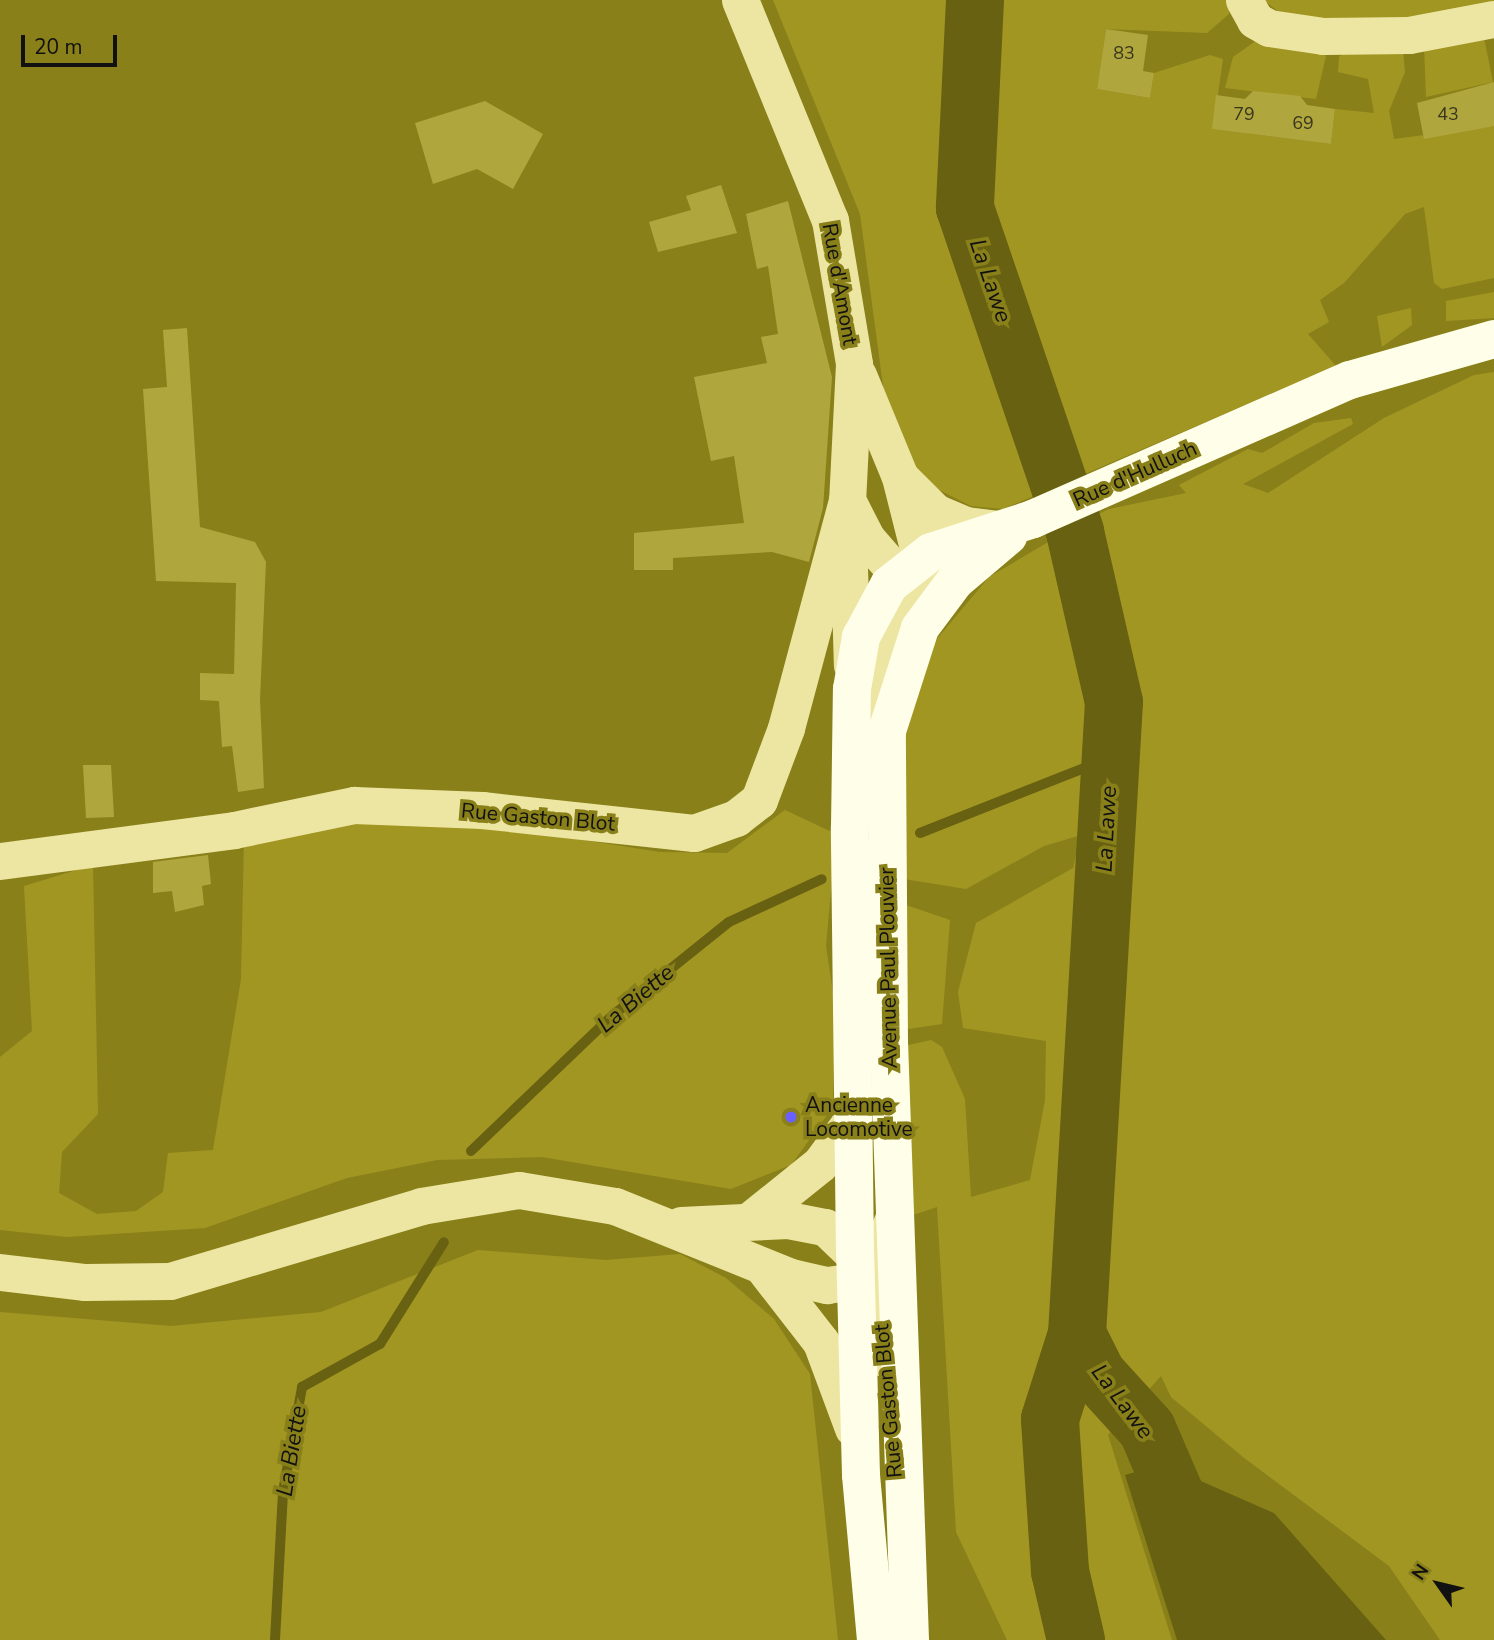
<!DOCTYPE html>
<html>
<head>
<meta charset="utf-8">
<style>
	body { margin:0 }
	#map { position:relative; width:1494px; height:1640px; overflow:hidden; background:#89801a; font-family:"Nunito Sans",sans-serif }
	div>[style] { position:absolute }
	.green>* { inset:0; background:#a29623 }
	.water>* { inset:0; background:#676111 }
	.stream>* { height:10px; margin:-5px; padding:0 5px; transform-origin:5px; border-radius:5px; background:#676111 }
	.river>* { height:58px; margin:-29px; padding:0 29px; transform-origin:29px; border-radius:29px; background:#676111 }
	.building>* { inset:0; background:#b0a63e }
	.minor>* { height:37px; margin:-18.5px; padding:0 18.5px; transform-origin:18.5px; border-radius:18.5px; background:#ede6a3 }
	.major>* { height:38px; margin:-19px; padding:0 19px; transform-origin:19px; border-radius:19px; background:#fffee9 }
	.dots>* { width:19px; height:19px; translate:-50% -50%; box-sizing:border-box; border:4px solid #89801a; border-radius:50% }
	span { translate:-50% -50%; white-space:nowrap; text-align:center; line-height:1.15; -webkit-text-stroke:7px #89801a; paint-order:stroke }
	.number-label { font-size:18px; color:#39361c }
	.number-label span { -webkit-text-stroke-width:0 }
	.street-label { font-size:21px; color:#111 }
	.poi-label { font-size:21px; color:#111 }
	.left { translate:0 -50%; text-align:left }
	.water-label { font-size:23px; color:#111; font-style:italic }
	.north { position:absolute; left:1403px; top:1549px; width:70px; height:70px; -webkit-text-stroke:5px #89801a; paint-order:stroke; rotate:304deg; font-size:19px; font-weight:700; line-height:28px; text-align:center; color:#111 }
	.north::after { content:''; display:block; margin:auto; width:24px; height:32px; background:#111; clip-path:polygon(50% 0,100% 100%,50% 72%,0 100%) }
	.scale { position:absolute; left:21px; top:35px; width:96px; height:32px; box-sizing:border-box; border:4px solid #111; border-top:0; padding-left:9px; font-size:21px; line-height:24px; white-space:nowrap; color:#111; -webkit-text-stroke:5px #89801a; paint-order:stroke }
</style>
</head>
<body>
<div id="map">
	<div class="green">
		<i style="clip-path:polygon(773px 0,1231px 0,1229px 14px,1207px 33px,1106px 29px,1097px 89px,1150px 98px,1154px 73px,1210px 55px,1223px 59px,1213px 129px,1331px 144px,1335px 109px,1374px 113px,1368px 79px,1338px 72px,1339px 57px,1347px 49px,1403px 52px,1405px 72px,1389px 111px,1394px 139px,1494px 126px,1494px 278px,1442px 289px,1434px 283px,1424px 207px,1405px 214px,1344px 283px,1320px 300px,1329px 322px,1308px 334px,1336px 366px,1003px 509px,971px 506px,933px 487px,910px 465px,884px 393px,860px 214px)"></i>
		<i style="clip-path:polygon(1263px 0,1494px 0,1494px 4px,1371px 24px,1287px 18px)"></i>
		<i style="clip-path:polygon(1483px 33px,1493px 82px,1426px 97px,1424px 44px)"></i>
		<i style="clip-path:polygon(1257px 40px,1320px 49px,1326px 56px,1316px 99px,1225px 88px,1233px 57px)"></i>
		<i style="clip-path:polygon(1494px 292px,1494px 318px,1446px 321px,1446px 301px)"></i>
		<i style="clip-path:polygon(1411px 308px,1412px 325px,1382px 347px,1377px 316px)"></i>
		<i style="clip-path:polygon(1494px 372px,1494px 1640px,1440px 1640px,1389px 1566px,1243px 1457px,1171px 1397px,1161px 1376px,1108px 1435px,1172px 1640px,1007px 1640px,956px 1532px,937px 1207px,907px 1217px,904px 1046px,931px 1040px,942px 1047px,965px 1099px,971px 1197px,1030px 1180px,1045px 1100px,1046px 1041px,963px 1028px,958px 992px,976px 923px,1073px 868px,1081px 835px,1044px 846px,966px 889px,904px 879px,903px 739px,930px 647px,989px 577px,1084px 521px,1109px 509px,1186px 493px,1179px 485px,1248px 449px,1262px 453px,1314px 423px,1351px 418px,1353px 424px,1243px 484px,1268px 493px,1384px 418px,1474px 375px)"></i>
		<i style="clip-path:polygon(785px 810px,836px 834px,826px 946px,835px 1006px,833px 1107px,791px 1165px,731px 1189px,542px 1157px,437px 1160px,347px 1178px,205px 1228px,67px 1237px,0 1230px,0 1057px,32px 1031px,24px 886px,93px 865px,98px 1114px,62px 1152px,59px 1193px,97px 1214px,136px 1211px,163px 1192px,168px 1153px,213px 1150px,241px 979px,244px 839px,350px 817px,480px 824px,660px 852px,727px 853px)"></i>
		<i style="clip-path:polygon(903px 904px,950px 920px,942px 1024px,901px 1030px)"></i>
		<i style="clip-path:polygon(478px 1250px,606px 1260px,680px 1254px,726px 1278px,774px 1319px,810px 1374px,838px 1640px,0 1640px,0 1312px,171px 1326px,321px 1312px)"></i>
	</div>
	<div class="water">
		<i style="clip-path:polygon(1162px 1464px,1274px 1513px,1386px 1640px,1177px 1640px,1125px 1475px)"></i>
	</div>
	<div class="stream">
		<i style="left:920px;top:833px;width:203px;rotate:-21.6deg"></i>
		<i style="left:471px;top:1151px;width:195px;rotate:-43.8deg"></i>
		<i style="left:612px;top:1016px;width:150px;rotate:-38.8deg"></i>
		<i style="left:729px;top:922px;width:102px;rotate:-24.8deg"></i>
		<i style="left:275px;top:1640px;width:148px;rotate:-86.9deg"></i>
		<i style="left:283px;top:1492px;width:107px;rotate:-79.7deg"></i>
		<i style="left:302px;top:1387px;width:89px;rotate:-28.9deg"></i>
		<i style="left:380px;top:1344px;width:120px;rotate:-57.9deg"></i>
	</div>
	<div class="river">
		<i style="left:975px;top:0;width:208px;rotate:92.8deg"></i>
		<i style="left:965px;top:208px;width:342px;rotate:71.2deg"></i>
		<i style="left:1075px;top:532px;width:174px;rotate:77.1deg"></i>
		<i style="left:1114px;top:702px;width:633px;rotate:93.35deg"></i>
		<i style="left:1077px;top:1334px;width:45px;rotate:63.4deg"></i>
		<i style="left:1097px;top:1374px;width:74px;rotate:47.7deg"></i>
		<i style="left:1147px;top:1429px;width:71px;rotate:66.7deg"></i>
		<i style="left:1175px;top:1494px;width:93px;rotate:76.3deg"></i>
		<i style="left:1197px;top:1584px;width:64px;rotate:61.8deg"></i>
		<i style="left:1076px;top:1640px;width:71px;rotate:-103.1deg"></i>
		<i style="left:1060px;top:1571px;width:152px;rotate:-93.8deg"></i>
		<i style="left:1050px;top:1419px;width:89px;rotate:-72.4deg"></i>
	</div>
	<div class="building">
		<i style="clip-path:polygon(1106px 29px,1148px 35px,1143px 71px,1154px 73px,1150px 98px,1097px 89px)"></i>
		<i style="clip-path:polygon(1494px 82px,1494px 126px,1424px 139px,1417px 103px)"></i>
		<i style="clip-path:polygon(1253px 91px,1300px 96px,1307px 105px,1335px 109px,1331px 144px,1212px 129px,1216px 95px,1245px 99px)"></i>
		<i style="clip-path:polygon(485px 101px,543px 134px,513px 189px,477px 169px,433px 184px,415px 123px)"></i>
		<i style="clip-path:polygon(721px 185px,737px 233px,658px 252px,649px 222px,691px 210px,686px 196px)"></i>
		<i style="clip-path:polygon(788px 201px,832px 377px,823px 508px,809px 562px,772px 552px,673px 558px,673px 570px,634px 570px,634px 533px,744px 523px,734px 456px,711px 461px,694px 377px,767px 363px,761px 337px,778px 334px,768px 266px,757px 269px,746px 214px)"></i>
		<i style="clip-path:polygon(187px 328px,200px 527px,255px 542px,266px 562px,260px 700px,264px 788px,238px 792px,232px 746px,222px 747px,219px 701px,200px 700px,200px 673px,234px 674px,236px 583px,156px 581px,143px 389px,167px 387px,163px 330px)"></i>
		<i style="clip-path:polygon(83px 765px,111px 765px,114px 817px,86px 818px)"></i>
		<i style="clip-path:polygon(208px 855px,211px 884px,202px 886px,204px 905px,175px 912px,172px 891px,153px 893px,153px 862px)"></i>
	</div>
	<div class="minor">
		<i style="left:740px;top:0;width:238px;rotate:67.8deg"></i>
		<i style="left:830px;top:220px;width:146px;rotate:80.5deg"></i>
		<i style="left:854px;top:364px;width:136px;rotate:92.9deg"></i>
		<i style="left:847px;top:500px;width:165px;rotate:88.3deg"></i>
		<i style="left:1244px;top:0;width:23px;rotate:61deg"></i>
		<i style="left:1255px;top:20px;width:16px;rotate:30deg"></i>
		<i style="left:1269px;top:28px;width:55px;rotate:8.4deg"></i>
		<i style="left:1323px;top:36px;width:86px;rotate:-0.7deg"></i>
		<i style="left:1409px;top:35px;width:86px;rotate:-10.7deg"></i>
		<i style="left:858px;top:375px;width:110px;rotate:67.6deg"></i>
		<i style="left:900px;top:477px;width:86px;rotate:75.8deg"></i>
		<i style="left:921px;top:560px;width:19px;rotate:90deg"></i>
		<i style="left:921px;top:579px;width:102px;rotate:113.8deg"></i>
		<i style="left:880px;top:672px;width:39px;rotate:102deg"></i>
		<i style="left:872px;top:710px;width:55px;rotate:81.6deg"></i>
		<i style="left:901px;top:478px;width:48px;rotate:45deg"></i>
		<i style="left:935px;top:512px;width:34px;rotate:23deg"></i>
		<i style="left:966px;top:525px;width:35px;rotate:7deg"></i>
		<i style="left:849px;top:504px;width:39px;rotate:63deg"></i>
		<i style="left:867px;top:539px;width:50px;rotate:49deg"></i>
		<i style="left:900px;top:577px;width:31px;rotate:6deg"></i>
		<i style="left:0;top:861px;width:236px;rotate:-7.5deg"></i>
		<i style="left:234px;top:830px;width:123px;rotate:-11.8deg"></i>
		<i style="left:354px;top:805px;width:128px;rotate:2.2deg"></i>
		<i style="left:482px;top:810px;width:213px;rotate:6.2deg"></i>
		<i style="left:694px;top:833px;width:45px;rotate:-19.7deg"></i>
		<i style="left:736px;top:818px;width:29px;rotate:-38deg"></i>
		<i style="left:759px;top:800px;width:77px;rotate:-69.4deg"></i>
		<i style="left:786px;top:728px;width:236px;rotate:-75deg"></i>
		<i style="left:749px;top:1221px;width:91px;rotate:-38.8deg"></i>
		<i style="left:820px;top:1164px;width:49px;rotate:-54.1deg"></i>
		<i style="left:849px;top:1124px;width:22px;rotate:-74deg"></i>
		<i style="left:681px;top:1225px;width:107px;rotate:-2.7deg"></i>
		<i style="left:788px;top:1220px;width:38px;rotate:11deg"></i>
		<i style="left:825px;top:1227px;width:64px;rotate:43.7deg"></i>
		<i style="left:871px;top:1271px;width:87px;rotate:82.7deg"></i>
		<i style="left:765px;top:1270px;width:91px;rotate:52.1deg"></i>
		<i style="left:821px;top:1342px;width:92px;rotate:69.6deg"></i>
		<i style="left:0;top:1272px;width:86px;rotate:6.7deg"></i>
		<i style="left:85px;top:1282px;width:85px;rotate:-0.7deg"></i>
		<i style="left:170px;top:1281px;width:262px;rotate:-16.6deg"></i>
		<i style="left:421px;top:1206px;width:99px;rotate:-9.3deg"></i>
		<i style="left:519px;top:1190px;width:97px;rotate:9.5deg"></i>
		<i style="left:615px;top:1206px;width:190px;rotate:22deg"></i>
		<i style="left:791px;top:1277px;width:37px;rotate:13deg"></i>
		<i style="left:827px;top:1285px;width:29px;rotate:-8deg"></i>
		<i style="left:856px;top:1281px;width:18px;rotate:-34deg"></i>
		<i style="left:871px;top:1271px;width:59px;rotate:-66.9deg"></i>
	</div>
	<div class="major">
		<i style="left:876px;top:1640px;width:166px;rotate:-95.2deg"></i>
		<i style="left:861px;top:1475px;width:222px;rotate:-91.5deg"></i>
		<i style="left:855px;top:1253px;width:426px;rotate:-90.7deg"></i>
		<i style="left:850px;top:827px;width:138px;rotate:-89.2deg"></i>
		<i style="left:852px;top:689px;width:53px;rotate:-80.2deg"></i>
		<i style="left:861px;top:637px;width:59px;rotate:-61.7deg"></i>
		<i style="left:889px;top:585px;width:53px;rotate:-38.2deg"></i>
		<i style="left:931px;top:552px;width:107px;rotate:-17.9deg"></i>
		<i style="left:1033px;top:519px;width:346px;rotate:-23.7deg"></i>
		<i style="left:1350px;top:380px;width:150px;rotate:-15.9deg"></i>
		<i style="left:910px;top:1640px;width:598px;rotate:-92.01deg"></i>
		<i style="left:889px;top:1042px;width:311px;rotate:-90.4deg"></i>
		<i style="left:887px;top:731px;width:108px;rotate:-72.2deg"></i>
		<i style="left:920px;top:628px;width:59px;rotate:-53.3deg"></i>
		<i style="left:955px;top:581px;width:70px;rotate:-40.3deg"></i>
	</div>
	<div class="dots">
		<i style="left:791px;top:1117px;background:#6a5fff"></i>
	</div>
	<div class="number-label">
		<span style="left:1124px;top:53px">83</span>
		<span style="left:1244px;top:114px">79</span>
		<span style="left:1448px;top:114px">43</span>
		<span style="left:1303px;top:123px">69</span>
	</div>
	<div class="street-label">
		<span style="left:840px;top:284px;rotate:80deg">Rue d'Amont</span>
		<span style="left:1135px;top:474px;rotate:-24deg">Rue d'Hulluch</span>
		<span style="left:538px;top:817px;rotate:5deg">Rue Gaston Blot</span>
		<span style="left:888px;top:968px;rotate:-91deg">Avenue Paul Plouvier</span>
		<span style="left:888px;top:1401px;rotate:-95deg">Rue Gaston Blot</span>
	</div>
	<div class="poi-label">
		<span class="left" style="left:805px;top:1117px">Ancienne<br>Locomotive</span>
	</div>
	<div class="water-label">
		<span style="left:990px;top:281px;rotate:71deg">La Lawe</span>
		<span style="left:1107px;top:829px;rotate:-87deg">La Lawe</span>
		<span style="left:636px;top:999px;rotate:-40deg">La Biette</span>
		<span style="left:1122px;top:1402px;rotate:53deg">La Lawe</span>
		<span style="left:292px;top:1451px;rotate:-81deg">La Biette</span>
	</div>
	<div class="north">N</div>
	<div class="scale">20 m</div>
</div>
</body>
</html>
